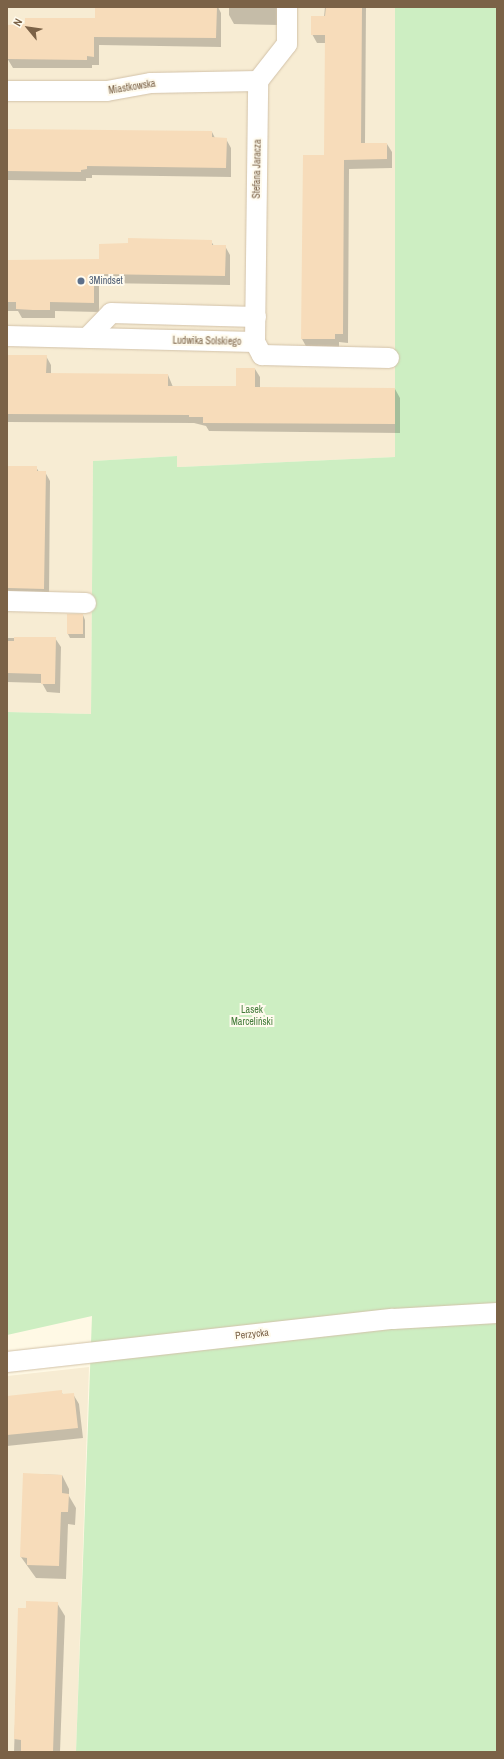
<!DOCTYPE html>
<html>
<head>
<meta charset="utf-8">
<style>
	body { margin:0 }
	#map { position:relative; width:504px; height:1759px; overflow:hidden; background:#fff9e5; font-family:"Archivo Narrow",sans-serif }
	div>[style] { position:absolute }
	.residential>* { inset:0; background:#f7ecd3 }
	.green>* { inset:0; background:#cdeec2 }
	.shadow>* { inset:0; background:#0003 }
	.building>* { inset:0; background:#f7dcba }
	.roads { filter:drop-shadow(0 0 1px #d2c2a9) drop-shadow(0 0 1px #d2c2a9) }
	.minor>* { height:20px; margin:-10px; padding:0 10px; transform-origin:10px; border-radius:10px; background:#fff }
	.dots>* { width:11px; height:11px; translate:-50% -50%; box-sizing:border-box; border:2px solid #fffbee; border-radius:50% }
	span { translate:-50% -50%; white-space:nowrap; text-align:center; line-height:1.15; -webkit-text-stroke:4px #fffbee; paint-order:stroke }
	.street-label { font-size:10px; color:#7b6247 }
	.service-label { font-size:10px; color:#4e5e75 }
	.left { translate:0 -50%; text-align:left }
	.park-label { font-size:10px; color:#447c3b }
	.frame { position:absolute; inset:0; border:8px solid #7b6247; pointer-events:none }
	.north { position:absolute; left:8px; top:8px; width:40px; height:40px; -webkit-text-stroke:3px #fffbee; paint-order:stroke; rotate:299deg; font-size:11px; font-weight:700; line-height:16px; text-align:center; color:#7b6247 }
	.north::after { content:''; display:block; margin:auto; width:14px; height:18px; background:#7b6247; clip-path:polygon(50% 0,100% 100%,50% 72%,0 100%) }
</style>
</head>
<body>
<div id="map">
	<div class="residential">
		<i style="clip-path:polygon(7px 7px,395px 7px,395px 457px,180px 467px,177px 467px,177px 456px,93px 461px,91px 714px,7px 712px)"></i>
		<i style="clip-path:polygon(89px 1367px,76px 1752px,7px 1752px,7px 1376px)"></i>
	</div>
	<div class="green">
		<i style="clip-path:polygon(395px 7px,497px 7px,497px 1752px,76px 1752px,92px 1316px,7px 1335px,7px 712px,91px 714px,93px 461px,177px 456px,177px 467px,180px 467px,395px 457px)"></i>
	</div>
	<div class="shadow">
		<i style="clip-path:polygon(96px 7px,218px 7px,221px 13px,221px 47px,99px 45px,99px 65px,92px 65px,92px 68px,13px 68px,7px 58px,7px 26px,96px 19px)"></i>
		<i style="clip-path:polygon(229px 7px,279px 7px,279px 25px,234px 24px,229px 15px)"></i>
		<i style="clip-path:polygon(325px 7px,366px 7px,365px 144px,387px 144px,392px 152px,392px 168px,349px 169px,348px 343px,339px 342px,339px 348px,307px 348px,302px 339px,304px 156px,325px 156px,326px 43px,317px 43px,312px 34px,324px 17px)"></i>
		<i style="clip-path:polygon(7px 130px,212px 132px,215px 138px,226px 139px,231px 148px,231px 177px,92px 175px,92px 178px,86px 178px,86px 181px,7px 180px)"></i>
		<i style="clip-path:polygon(211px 241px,214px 246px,225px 246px,230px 255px,230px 285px,99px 283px,99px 312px,55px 311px,55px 318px,22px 318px,18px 311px,7px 311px,7px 260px,100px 260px)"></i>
		<i style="clip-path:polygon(7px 355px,46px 356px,51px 365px,51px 374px,168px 375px,173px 387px,237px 387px,255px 369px,260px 377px,260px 388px,395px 389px,400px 398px,400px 433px,209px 431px,206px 426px,194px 423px,7px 422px)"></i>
		<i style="clip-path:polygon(7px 467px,36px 467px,39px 472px,45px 472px,50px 481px,49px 597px,12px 597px,7px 588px)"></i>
		<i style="clip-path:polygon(68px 615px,83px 615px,85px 620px,85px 638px,70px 638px,68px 634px)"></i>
		<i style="clip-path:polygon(7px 638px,55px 638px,61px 647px,60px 693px,47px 692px,42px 683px,7px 682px)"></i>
		<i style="clip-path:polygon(61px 1391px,63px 1395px,73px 1394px,79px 1404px,83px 1438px,7px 1446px,7px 1397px)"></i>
		<i style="clip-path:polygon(24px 1474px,62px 1475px,69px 1489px,69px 1496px,76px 1508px,75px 1525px,68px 1524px,66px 1579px,36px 1578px,21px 1557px)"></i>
		<i style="clip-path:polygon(57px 1603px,65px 1616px,60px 1752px,14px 1752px,19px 1609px)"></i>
	</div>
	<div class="building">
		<i style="clip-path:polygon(95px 7px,217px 7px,216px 38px,94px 37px,94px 57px,87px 56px,87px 60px,7px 59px,7px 25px,25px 24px,25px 18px,95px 18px)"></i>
		<i style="clip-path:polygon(326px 7px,362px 7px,361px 143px,387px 143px,387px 159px,344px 160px,343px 334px,335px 334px,335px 339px,301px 339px,303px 155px,324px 155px,325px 35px,311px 35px,311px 16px,325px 16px)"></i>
		<i style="clip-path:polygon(7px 129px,212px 131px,212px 137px,227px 138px,226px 168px,87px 166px,87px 169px,81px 170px,81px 172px,7px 171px)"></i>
		<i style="clip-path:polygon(128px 238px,212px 240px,212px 245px,226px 245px,225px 276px,94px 274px,94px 303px,50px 302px,50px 310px,33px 310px,16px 309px,16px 302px,7px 302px,7px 260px,99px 259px,99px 244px,128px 243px)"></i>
		<i style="clip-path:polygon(7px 355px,47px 355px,46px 373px,168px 374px,168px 386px,236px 386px,236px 368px,255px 368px,255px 387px,395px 388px,395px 424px,203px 423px,203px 417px,189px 417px,189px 415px,7px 414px)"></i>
		<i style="clip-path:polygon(7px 466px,37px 466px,37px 471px,46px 471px,44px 589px,7px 588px)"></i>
		<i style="clip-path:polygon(67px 614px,83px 614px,83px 634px,67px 634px)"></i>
		<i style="clip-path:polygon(14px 637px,56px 637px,55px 684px,41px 684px,41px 674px,7px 673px,7px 641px,14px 641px)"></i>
		<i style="clip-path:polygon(62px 1390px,62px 1394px,74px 1393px,78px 1428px,7px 1435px,7px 1396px)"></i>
		<i style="clip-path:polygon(23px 1473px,62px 1475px,62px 1493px,69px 1494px,68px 1512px,61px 1512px,59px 1566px,27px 1565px,27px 1558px,20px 1557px)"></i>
		<i style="clip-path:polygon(26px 1601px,58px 1602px,53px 1752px,21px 1752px,21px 1740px,14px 1739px,18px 1608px,26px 1608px)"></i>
	</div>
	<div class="roads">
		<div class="minor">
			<i style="left:7px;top:91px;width:100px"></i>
			<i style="left:107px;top:91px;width:45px;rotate:-10.3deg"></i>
			<i style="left:151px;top:83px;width:107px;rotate:-1.1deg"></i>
			<i style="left:7px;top:336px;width:248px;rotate:1.4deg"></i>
			<i style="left:255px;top:342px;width:15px;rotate:62deg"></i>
			<i style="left:262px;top:355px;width:127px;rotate:1.4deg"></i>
			<i style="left:88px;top:337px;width:33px;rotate:-46deg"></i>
			<i style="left:111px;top:313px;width:145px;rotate:1.6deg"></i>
			<i style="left:255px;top:342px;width:261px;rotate:-89.3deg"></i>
			<i style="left:258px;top:81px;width:47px;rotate:-51.9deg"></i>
			<i style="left:287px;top:44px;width:37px;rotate:-90deg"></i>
			<i style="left:7px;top:601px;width:79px;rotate:1.5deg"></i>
			<i style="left:7px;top:1362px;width:388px;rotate:-6.4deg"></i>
			<i style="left:393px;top:1319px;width:104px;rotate:-3.3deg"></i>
		</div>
	</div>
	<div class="dots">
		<i style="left:81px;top:281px;background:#5c6f8a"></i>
	</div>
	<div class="street-label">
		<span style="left:132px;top:87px;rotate:-9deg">Miastkowska</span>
		<span style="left:257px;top:169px;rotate:-89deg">Stefana Jaracza</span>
		<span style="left:207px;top:341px;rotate:1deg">Ludwika Solskiego</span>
		<span style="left:252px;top:1334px;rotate:-6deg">Perzycka</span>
	</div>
	<div class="service-label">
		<span class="left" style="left:89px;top:281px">3Mindset</span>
	</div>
	<div class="park-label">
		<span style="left:252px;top:1015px">Lasek<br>Marceliński</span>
	</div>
	<div class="frame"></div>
	<div class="north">N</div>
</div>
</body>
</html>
